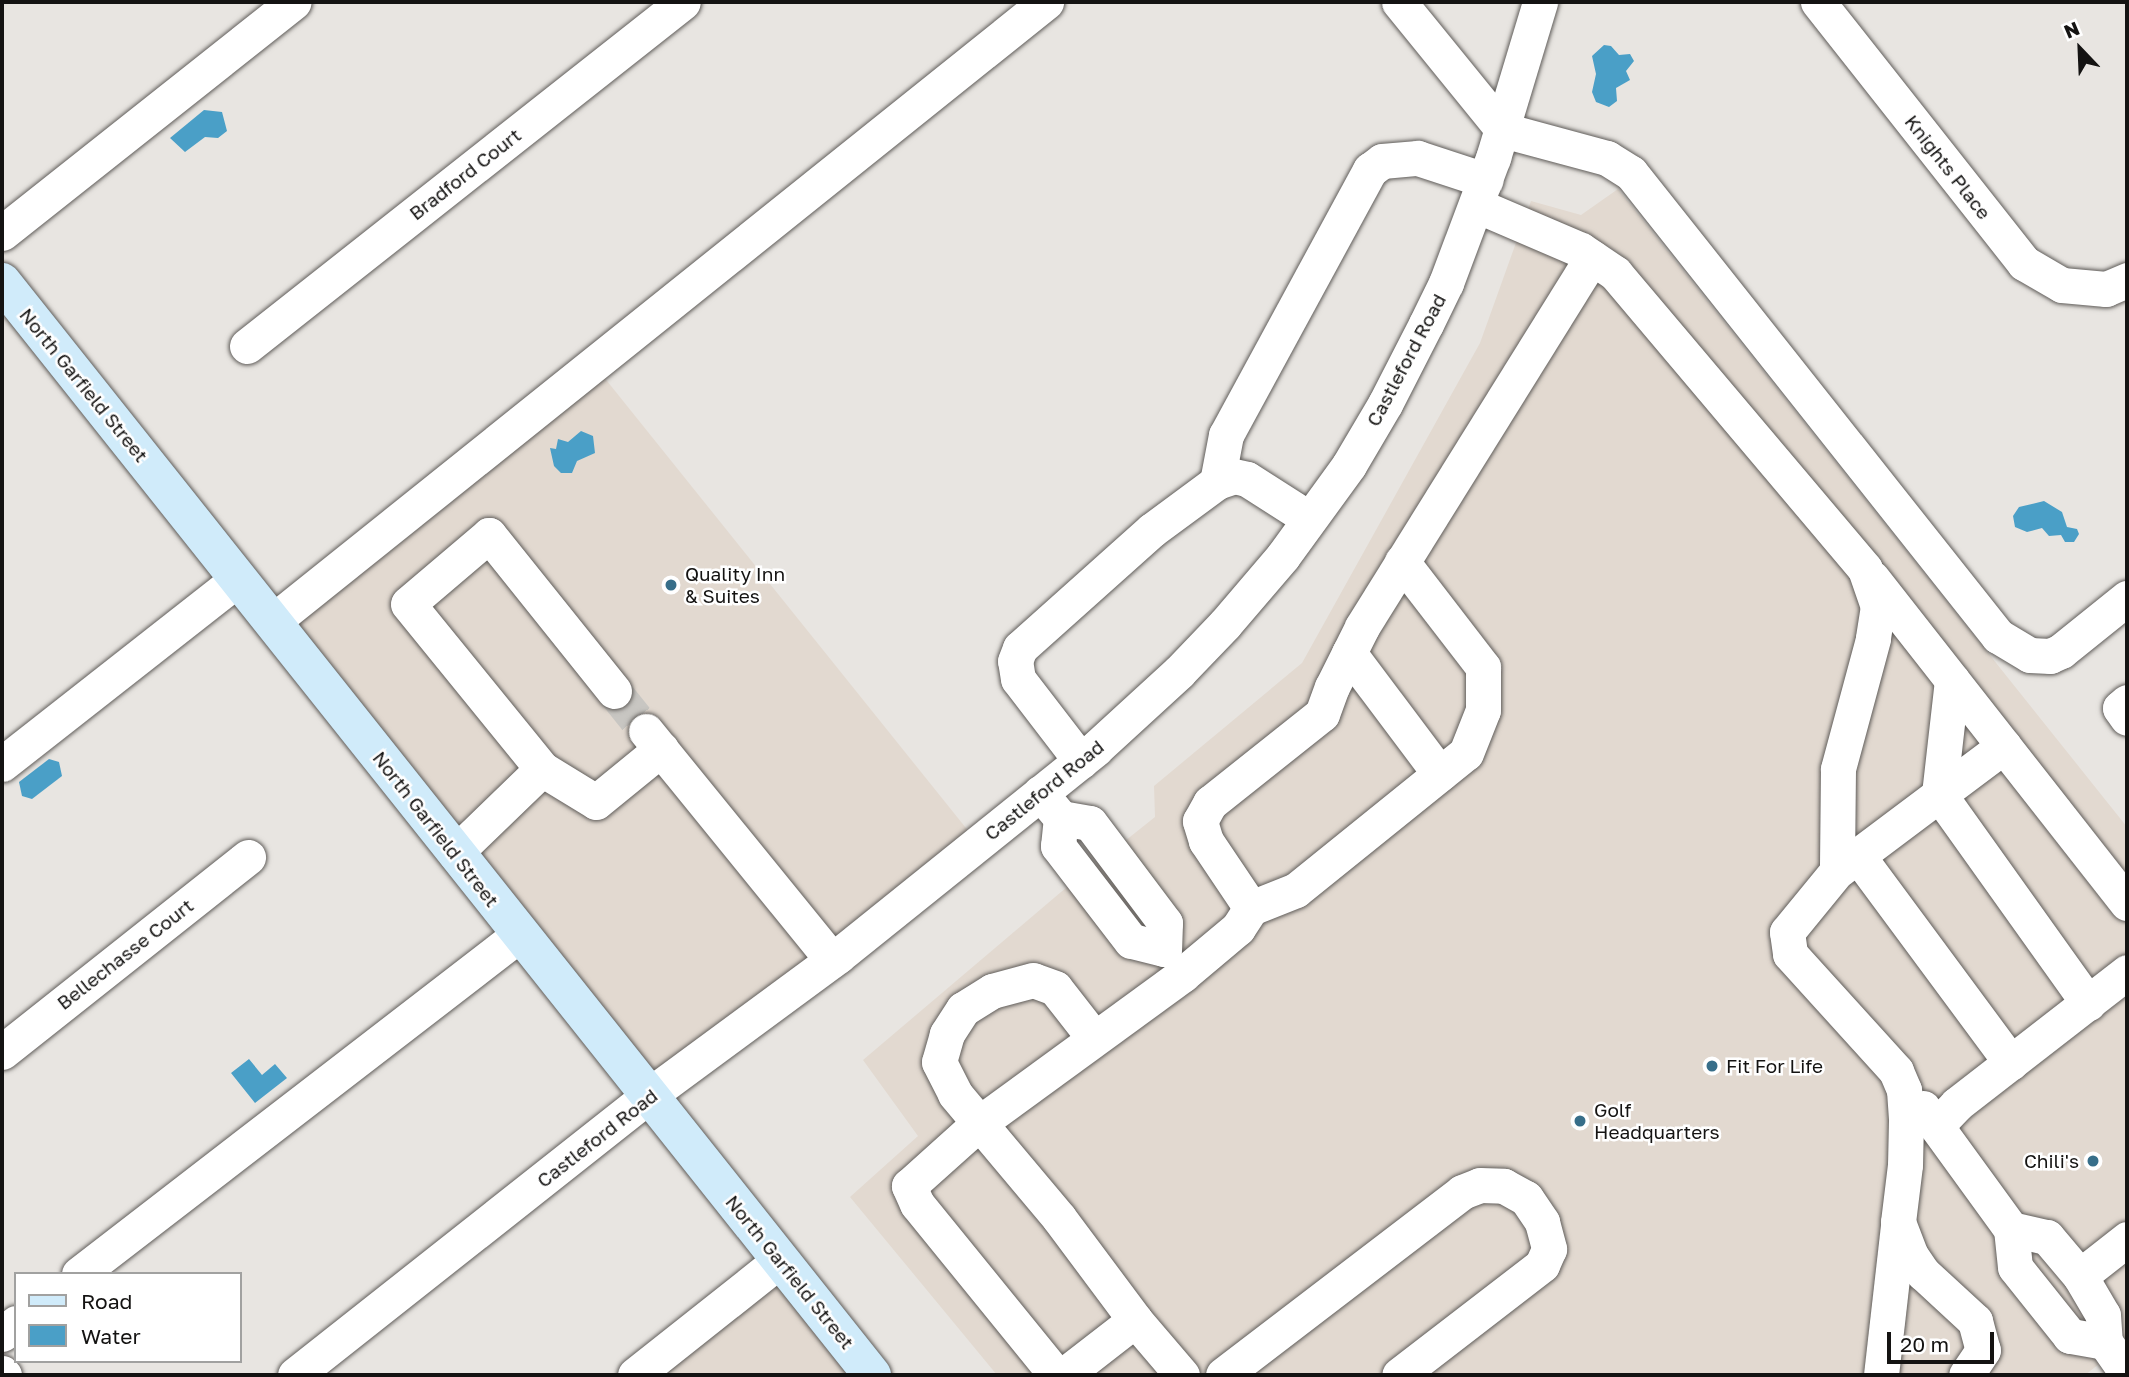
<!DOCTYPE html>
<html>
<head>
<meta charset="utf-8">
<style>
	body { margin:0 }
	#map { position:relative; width:2129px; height:1377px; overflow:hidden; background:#e8e5e1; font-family:"Golos Text",sans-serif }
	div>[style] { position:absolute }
	.built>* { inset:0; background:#e2d9d0 }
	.water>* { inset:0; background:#4a9fc7 }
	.minor-tunnel>* { height:35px; margin-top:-17.5px; transform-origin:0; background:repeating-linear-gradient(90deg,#c8c6c2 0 35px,transparent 0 53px) }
	.roads { filter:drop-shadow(0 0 2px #5f5c59) drop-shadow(0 0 2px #5f5c59) }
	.minor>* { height:35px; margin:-17.5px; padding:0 17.5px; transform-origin:17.5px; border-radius:17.5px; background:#fff }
	.major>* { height:38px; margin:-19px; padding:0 19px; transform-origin:19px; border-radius:19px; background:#d0ebfa }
	.dots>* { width:19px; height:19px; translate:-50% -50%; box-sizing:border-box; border:4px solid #fff; border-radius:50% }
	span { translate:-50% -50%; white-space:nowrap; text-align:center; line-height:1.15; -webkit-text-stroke:5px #fff; paint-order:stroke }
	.street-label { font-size:19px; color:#141312 }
	.poi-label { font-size:19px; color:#141312 }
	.left { translate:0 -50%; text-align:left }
	.right { translate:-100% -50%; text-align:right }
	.frame { position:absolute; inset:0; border:4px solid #141312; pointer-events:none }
	.legend { position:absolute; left:14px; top:1272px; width:228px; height:91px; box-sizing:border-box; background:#fff; border:2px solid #a1a1a0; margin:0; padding:9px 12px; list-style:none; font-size:21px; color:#141312 }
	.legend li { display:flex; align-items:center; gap:14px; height:35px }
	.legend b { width:35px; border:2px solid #a1a1a0 }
	.north { position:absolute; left:2045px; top:14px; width:70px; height:70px; -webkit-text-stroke:5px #fff; paint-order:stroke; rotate:337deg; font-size:19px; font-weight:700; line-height:28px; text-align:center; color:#141312 }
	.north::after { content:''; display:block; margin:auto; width:24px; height:32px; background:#141312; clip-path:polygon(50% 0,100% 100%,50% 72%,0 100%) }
	.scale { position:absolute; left:1887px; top:1332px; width:107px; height:32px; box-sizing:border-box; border:4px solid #141312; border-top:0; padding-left:9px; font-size:21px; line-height:24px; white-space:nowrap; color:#141312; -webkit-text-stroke:5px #fff; paint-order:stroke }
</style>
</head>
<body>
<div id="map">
	<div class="built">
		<i style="clip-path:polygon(1618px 189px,2127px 827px,2127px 1342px,2085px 1375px,997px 1375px,850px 1197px,918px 1136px,863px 1060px,1061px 892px,1155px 817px,1154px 786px,1302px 663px,1480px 343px,1531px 201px,1581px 215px)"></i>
		<i style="clip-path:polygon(595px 366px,978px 843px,654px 1102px,272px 621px)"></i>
		<i style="clip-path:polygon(782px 1263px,871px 1375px,639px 1375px)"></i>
	</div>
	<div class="water">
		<i style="clip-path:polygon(1604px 45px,1611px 46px,1619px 55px,1630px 54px,1634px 61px,1626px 71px,1630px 80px,1616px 88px,1617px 101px,1609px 107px,1596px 102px,1592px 92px,1596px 74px,1592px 56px)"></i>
		<i style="clip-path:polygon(204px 110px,222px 112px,227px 131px,218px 138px,205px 137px,185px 152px,170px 138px)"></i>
		<i style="clip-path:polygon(581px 431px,593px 436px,595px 453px,577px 461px,572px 473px,561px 473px,554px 466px,550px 448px,556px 449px,558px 439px,568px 442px)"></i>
		<i style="clip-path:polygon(2044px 501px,2062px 512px,2067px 527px,2077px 529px,2079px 534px,2074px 542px,2065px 542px,2061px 535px,2049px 536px,2042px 528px,2027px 532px,2015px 527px,2013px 516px,2019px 507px)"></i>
		<i style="clip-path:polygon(49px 759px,59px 762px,62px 776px,32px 799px,22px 796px,19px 782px)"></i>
		<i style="clip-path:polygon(249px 1059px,262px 1075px,275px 1064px,287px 1078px,255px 1103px,231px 1073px)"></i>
	</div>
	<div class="minor-tunnel">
		<i style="left:614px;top:691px;width:51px;rotate:51.3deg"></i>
	</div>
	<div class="roads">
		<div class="minor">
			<i style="left:1399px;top:2px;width:165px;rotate:50.9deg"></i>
			<i style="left:1503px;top:130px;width:108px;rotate:15.1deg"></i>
			<i style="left:1607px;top:158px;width:28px;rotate:32deg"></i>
			<i style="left:1631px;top:173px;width:591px;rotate:51.6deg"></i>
			<i style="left:1998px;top:636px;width:37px;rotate:31deg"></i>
			<i style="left:2030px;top:655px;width:20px;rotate:3deg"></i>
			<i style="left:2050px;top:656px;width:12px;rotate:-24deg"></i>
			<i style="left:2061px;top:651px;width:85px;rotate:-38.8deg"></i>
			<i style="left:1818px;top:2px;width:333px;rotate:51.7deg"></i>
			<i style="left:2024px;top:263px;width:44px;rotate:30.1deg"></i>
			<i style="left:2062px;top:285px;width:44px;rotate:5.2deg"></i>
			<i style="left:2106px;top:289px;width:23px;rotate:-23deg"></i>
			<i style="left:1476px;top:205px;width:114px;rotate:23.2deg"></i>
			<i style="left:1581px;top:250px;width:41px;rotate:34.1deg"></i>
			<i style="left:1615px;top:273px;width:387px;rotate:49.8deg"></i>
			<i style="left:1865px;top:569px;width:39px;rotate:71deg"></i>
			<i style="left:1878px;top:606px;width:33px;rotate:99deg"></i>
			<i style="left:1873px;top:639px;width:135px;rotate:105.1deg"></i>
			<i style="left:1838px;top:769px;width:102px;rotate:90.6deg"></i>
			<i style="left:1837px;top:871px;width:79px;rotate:129.3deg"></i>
			<i style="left:1787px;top:932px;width:22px;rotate:82deg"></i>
			<i style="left:1790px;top:954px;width:158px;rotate:47.8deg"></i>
			<i style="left:1896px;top:1071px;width:21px;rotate:67deg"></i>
			<i style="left:1904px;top:1090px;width:31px;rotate:86deg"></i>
			<i style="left:1906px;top:1121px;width:44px;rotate:91.3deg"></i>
			<i style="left:1905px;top:1165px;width:57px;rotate:97deg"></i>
			<i style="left:1898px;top:1222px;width:34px;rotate:69deg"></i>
			<i style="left:1910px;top:1254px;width:23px;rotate:56deg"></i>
			<i style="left:1923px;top:1273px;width:71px;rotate:42.7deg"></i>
			<i style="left:1975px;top:1321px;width:30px;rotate:75deg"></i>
			<i style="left:1983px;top:1350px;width:30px;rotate:124deg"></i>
			<i style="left:2px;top:233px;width:372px;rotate:-38.4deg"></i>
			<i style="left:247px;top:346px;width:555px;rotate:-38.27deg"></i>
			<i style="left:1217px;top:482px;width:48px;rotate:-79.2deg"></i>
			<i style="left:1226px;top:435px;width:302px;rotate:-61.5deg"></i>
			<i style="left:1370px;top:170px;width:15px;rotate:-37deg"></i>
			<i style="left:1382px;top:161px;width:36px;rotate:-5deg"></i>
			<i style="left:1418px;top:158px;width:71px;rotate:18.2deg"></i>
			<i style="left:1872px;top:578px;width:413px;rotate:51.9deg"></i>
			<i style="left:272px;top:622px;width:992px;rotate:-38.7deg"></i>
			<i style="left:1349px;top:653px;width:151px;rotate:53.1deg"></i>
			<i style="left:1952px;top:680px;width:115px;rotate:96.5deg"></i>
			<i style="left:1939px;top:794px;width:257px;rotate:54.5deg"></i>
			<i style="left:614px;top:691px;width:200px;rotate:-128.7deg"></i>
			<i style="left:489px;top:535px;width:106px;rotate:139.6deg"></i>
			<i style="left:408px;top:604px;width:213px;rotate:50.9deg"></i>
			<i style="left:542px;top:769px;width:63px;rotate:31.4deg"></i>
			<i style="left:596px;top:802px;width:84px;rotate:-39.2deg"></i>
			<i style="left:2127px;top:702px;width:9px;rotate:139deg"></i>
			<i style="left:2120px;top:708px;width:12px;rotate:55deg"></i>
			<i style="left:646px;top:731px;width:295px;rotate:50.9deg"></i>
			<i style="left:1081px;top:761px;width:103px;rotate:-127.5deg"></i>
			<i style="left:1018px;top:679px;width:18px;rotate:-99deg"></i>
			<i style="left:1015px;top:661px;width:14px;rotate:-69deg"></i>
			<i style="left:1020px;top:648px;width:177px;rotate:-41.8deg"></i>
			<i style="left:1152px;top:530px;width:81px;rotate:-36.4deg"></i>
			<i style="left:1217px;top:482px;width:18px;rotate:-19deg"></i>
			<i style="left:1234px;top:476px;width:13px;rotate:13deg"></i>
			<i style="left:1247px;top:479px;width:72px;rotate:32.6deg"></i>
			<i style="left:2px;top:764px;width:300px;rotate:-38.1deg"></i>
			<i style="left:1040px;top:793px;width:33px;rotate:50deg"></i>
			<i style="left:1061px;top:818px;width:29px;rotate:10deg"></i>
			<i style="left:1090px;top:823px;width:125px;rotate:53.1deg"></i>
			<i style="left:1165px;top:923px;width:26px;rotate:92deg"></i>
			<i style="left:1164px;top:949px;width:34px;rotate:-166deg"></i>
			<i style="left:1131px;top:941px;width:120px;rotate:-127.5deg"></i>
			<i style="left:1058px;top:846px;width:28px;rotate:-84deg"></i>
			<i style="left:455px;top:853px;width:121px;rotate:-44deg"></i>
			<i style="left:1858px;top:856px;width:257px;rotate:53.5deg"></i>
			<i style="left:1840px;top:869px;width:205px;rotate:-36.9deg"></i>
			<i style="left:1251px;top:908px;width:48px;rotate:-21.8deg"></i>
			<i style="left:1296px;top:890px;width:218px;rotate:-38.9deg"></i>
			<i style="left:1466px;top:753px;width:46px;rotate:-68.4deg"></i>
			<i style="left:1483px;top:710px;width:43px;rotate:-90deg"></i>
			<i style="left:1483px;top:667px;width:133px;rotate:-127.6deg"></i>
			<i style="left:1094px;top:1038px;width:63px;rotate:-128deg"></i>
			<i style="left:1055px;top:988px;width:23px;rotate:-160deg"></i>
			<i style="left:1033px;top:980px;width:42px;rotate:165deg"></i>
			<i style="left:992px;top:991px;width:34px;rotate:148deg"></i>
			<i style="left:963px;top:1009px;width:30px;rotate:123deg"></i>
			<i style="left:947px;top:1034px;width:29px;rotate:106deg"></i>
			<i style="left:939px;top:1062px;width:36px;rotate:63deg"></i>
			<i style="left:955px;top:1094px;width:162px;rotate:50deg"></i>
			<i style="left:1059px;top:1218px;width:127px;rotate:53.3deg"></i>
			<i style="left:2px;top:1052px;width:314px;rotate:-38.4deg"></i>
			<i style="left:1923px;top:1108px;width:150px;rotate:54deg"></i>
			<i style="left:1936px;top:1126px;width:30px;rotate:-46deg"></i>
			<i style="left:1957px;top:1104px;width:215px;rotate:-37.8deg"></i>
			<i style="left:79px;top:1274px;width:557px;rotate:-37.63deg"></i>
			<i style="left:2080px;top:1276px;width:60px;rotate:-38.2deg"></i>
			<i style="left:2px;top:1334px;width:18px;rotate:-38deg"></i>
			<i style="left:2105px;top:1342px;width:36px;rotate:-170deg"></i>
			<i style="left:2070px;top:1336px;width:88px;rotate:-128.6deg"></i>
			<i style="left:2015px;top:1267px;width:38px;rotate:-96deg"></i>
			<i style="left:2011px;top:1229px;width:37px;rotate:13deg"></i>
			<i style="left:2047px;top:1237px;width:51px;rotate:49.8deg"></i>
			<i style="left:2080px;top:1276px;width:45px;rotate:59.5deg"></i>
			<i style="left:2103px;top:1315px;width:27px;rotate:86deg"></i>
			<i style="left:2105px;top:1342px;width:38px;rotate:55deg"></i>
			<i style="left:2px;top:1373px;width:3px;rotate:45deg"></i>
			<i style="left:295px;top:1375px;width:450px;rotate:-38.3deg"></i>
			<i style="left:648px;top:1096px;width:236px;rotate:-36.4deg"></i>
			<i style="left:838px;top:956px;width:330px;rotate:-38.8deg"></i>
			<i style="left:1095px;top:749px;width:114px;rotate:-42.5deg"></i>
			<i style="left:1179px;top:672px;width:66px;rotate:-46.2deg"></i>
			<i style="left:1225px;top:624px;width:89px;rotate:-49.5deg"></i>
			<i style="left:1283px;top:556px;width:112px;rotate:-54deg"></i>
			<i style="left:1349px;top:465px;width:71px;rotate:-59.5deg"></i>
			<i style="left:1385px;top:404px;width:90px;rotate:-62.9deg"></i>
			<i style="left:1426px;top:324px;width:46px;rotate:-64deg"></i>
			<i style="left:1446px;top:283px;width:134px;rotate:-69.4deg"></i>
			<i style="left:1493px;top:158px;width:163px;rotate:-73.2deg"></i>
			<i style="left:635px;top:1375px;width:185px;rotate:-38.4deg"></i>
			<i style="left:1182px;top:1375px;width:72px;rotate:-130.5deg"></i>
			<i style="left:1135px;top:1320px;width:85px;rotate:142.2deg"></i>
			<i style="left:1068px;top:1372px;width:12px;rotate:166deg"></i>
			<i style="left:1056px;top:1375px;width:220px;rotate:-129.1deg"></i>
			<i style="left:917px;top:1204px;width:20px;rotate:-114deg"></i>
			<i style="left:909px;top:1186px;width:93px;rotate:-41.9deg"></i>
			<i style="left:978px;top:1124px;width:253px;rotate:-36.1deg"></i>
			<i style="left:1182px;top:975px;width:73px;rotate:-40deg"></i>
			<i style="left:1238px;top:928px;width:24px;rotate:-57deg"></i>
			<i style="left:1251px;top:908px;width:81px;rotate:-123.9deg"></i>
			<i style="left:1206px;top:841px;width:21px;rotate:-107deg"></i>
			<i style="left:1200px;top:821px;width:21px;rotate:-61deg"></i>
			<i style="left:1210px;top:803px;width:143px;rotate:-38.5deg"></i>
			<i style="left:1322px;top:714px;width:29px;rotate:-70deg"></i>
			<i style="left:1332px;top:687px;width:67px;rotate:-63.4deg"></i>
			<i style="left:1362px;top:627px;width:435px;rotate:-58.1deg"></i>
			<i style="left:1223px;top:1375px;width:301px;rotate:-37.4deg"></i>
			<i style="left:1462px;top:1192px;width:19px;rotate:-21deg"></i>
			<i style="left:1480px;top:1185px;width:24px;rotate:2deg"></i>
			<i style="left:1504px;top:1186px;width:25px;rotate:29deg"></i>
			<i style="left:1526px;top:1198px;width:29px;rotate:56deg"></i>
			<i style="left:1542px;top:1222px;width:28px;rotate:75deg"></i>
			<i style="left:1549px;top:1249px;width:17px;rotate:114deg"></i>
			<i style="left:1542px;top:1265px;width:180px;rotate:142.4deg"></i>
			<i style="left:1881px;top:1375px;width:150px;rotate:-83.5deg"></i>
		</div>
		<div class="major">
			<i style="left:2px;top:282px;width:1397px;rotate:51.48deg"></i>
		</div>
	</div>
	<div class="dots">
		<i style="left:671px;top:585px;background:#376e89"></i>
		<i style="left:1712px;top:1066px;background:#376e89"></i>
		<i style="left:1580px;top:1121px;background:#376e89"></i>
		<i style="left:2093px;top:1161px;background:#376e89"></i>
	</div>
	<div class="street-label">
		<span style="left:1948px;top:167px;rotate:52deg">Knights Place</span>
		<span style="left:465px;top:174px;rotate:-38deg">Bradford Court</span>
		<span style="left:1406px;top:360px;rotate:-62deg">Castleford Road</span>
		<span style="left:84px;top:385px;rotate:51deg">North Garfield Street</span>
		<span style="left:1044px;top:790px;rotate:-39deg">Castleford Road</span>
		<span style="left:436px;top:829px;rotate:52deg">North Garfield Street</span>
		<span style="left:125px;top:954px;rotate:-38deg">Bellechasse Court</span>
		<span style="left:597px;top:1138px;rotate:-38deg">Castleford Road</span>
		<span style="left:790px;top:1272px;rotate:51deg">North Garfield Street</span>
	</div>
	<div class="poi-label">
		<span class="left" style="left:685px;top:585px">Quality Inn<br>&amp; Suites</span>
		<span class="left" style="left:1726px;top:1066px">Fit For Life</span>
		<span class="left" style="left:1594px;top:1121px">Golf<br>Headquarters</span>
		<span class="right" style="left:2079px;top:1161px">Chili's</span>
	</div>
	<div class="frame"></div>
	<ul class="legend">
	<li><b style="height:9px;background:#d0ebfa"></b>Road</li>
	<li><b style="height:19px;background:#4a9fc7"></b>Water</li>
	</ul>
	<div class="north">N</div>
	<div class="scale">20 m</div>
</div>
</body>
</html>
